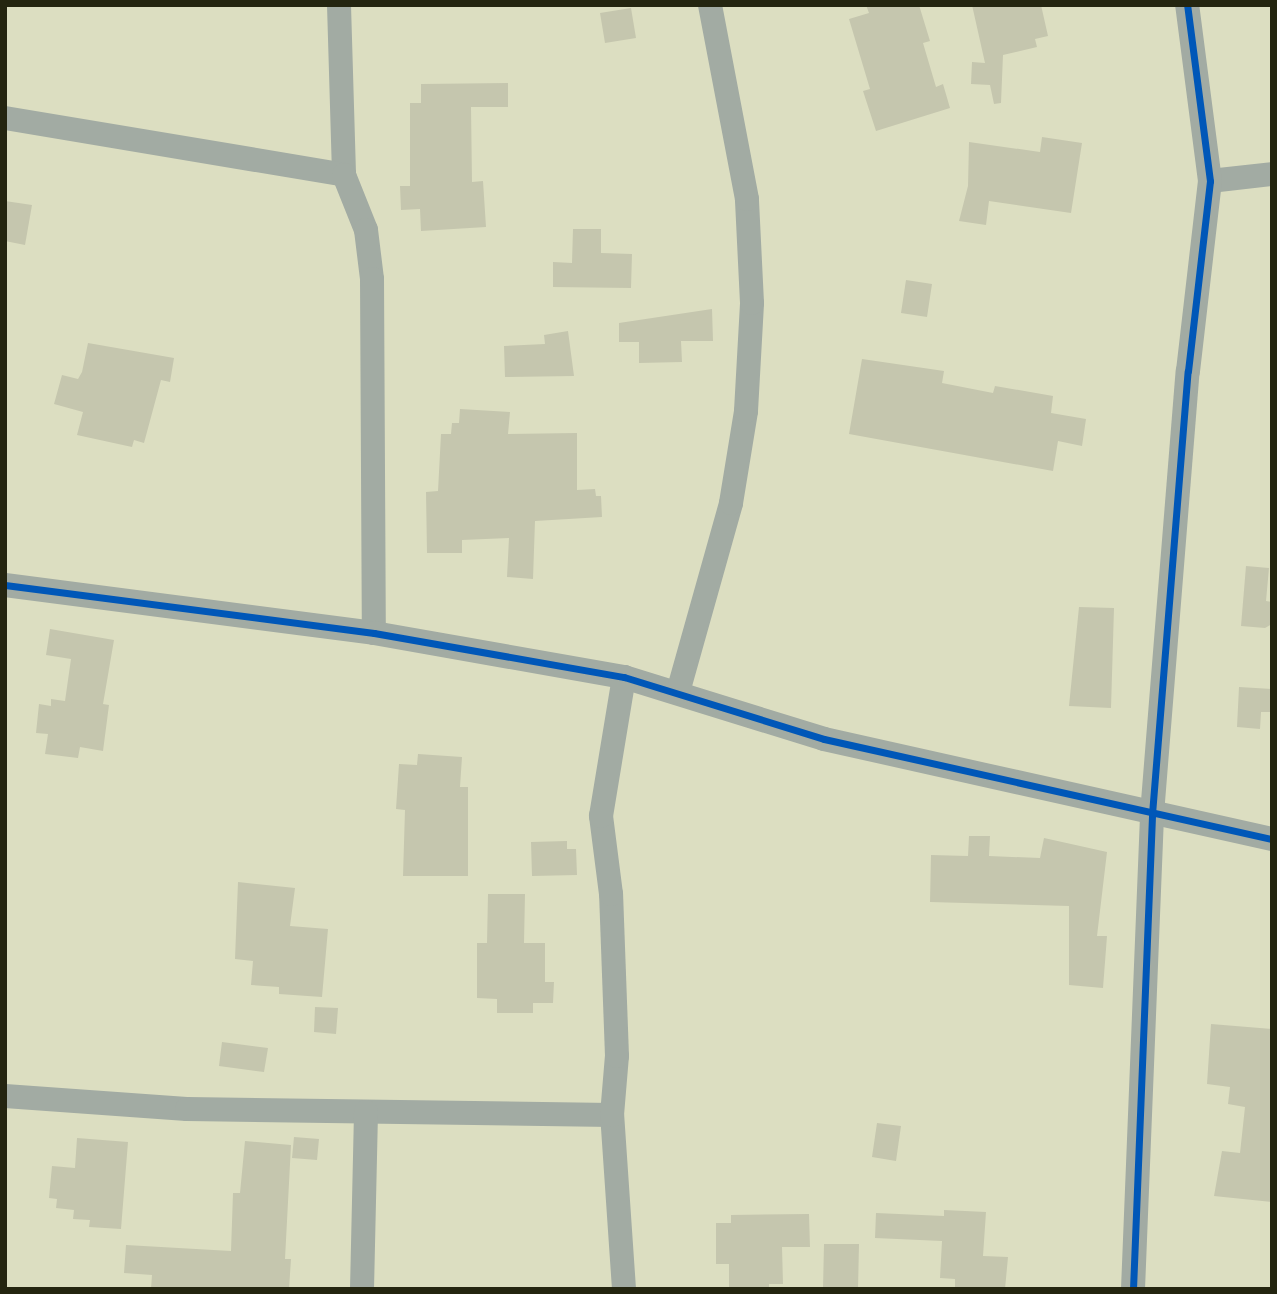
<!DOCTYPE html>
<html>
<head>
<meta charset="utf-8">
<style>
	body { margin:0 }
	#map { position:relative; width:1277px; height:1294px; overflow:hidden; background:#dcdec1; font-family:"Titillium Web",sans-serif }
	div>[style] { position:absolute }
	.building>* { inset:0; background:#c5c6ae }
	.minor>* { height:24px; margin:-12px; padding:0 12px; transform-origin:12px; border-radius:12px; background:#a2aba3 }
	.cycleway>* { height:7px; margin:-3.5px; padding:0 3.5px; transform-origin:3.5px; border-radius:3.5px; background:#0057b8 }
	span { translate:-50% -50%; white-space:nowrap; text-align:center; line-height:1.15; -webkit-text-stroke:7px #e7ebb4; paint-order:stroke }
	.frame { position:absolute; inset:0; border:7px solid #242510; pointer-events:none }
</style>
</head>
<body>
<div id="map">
	<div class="building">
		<i style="clip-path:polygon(866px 5px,919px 5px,930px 41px,923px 43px,936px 87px,943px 84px,950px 108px,876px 131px,863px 91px,870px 89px,849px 19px,869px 13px)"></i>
		<i style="clip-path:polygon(972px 5px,1041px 5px,1048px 36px,1035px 39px,1037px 47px,1003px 55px,1001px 103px,994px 104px,990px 85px,971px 84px,972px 62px,985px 63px)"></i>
		<i style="clip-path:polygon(631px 8px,636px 38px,605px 43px,600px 13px)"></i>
		<i style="clip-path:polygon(508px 83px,508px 107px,471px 107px,472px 182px,483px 181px,486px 227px,421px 231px,420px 209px,401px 210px,400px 186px,410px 186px,410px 103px,421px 103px,421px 84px)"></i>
		<i style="clip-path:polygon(1042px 137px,1082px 143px,1071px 213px,989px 201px,986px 225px,959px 221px,968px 186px,969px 142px,1040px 152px)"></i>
		<i style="clip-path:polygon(5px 201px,32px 205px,25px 245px,5px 241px)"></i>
		<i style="clip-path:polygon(573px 229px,601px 229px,601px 253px,632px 254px,631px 288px,553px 287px,553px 262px,572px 263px)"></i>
		<i style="clip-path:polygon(906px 280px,932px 284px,927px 317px,901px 313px)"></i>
		<i style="clip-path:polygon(712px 309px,713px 341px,681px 341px,682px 362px,639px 363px,639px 342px,619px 342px,619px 323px)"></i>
		<i style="clip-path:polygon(568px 331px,574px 376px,505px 377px,504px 346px,545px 344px,544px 335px)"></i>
		<i style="clip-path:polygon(88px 343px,174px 358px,170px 382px,161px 380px,144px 443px,134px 440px,132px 447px,77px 435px,83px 412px,54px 404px,62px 375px,78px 379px,82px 372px)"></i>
		<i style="clip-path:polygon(862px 359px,944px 371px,942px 383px,993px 393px,995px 386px,1053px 396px,1051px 413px,1086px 419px,1082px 446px,1058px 441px,1053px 471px,849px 434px)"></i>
		<i style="clip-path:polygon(460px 409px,510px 412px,508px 434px,577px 433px,577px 490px,595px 489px,596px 496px,601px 496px,602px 517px,535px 521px,533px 579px,507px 577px,509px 538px,462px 540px,462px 553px,427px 553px,426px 492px,438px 491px,441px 434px,451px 434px,452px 423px,459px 423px)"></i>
		<i style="clip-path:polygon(1246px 566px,1269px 568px,1266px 601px,1272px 602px,1272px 624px,1265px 628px,1241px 626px)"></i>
		<i style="clip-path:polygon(1079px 607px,1114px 608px,1111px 708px,1069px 706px)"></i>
		<i style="clip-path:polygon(50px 629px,114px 640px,103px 704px,109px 705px,103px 751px,80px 747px,78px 758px,45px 754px,48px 734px,36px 733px,39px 704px,51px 706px,51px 699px,65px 701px,71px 659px,46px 655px)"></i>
		<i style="clip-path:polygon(1239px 687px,1272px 689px,1272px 712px,1261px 712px,1260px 729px,1237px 727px)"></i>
		<i style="clip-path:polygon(418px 754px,462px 757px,460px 787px,468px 787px,468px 876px,403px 876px,405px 810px,396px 809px,399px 764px,417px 765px)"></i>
		<i style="clip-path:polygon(969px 836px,990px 836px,989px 856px,1040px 858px,1044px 838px,1107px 852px,1097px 936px,1107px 936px,1103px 988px,1069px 985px,1069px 906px,930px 902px,931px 855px,968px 856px)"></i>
		<i style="clip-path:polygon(567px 841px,567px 849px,576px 849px,577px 875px,532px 876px,531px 842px)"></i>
		<i style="clip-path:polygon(238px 882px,295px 888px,290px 926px,328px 929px,322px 997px,279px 994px,279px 987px,251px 985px,253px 961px,235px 959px)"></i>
		<i style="clip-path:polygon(488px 894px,525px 894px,524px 943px,545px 943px,545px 982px,554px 982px,553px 1003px,533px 1003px,533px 1013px,497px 1013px,497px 999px,477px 998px,477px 943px,487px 943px)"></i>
		<i style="clip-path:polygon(315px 1007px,338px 1008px,336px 1034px,314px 1032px)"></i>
		<i style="clip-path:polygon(1211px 1024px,1272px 1029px,1272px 1202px,1214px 1196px,1222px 1151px,1240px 1153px,1245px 1107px,1228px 1104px,1230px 1087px,1207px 1084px)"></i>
		<i style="clip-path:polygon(222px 1042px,268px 1048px,264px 1072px,219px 1066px)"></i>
		<i style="clip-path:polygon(877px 1123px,901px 1126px,896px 1161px,872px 1157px)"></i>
		<i style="clip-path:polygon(294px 1137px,319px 1139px,317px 1160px,292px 1158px)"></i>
		<i style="clip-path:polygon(77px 1138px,128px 1142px,121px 1229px,89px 1227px,90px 1220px,73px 1219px,74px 1210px,56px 1208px,57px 1199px,49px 1198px,52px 1166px,75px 1168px)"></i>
		<i style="clip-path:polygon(245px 1141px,291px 1145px,285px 1259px,291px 1259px,289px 1289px,151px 1289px,152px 1275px,124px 1273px,126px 1245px,231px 1251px,233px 1193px,240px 1193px)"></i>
		<i style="clip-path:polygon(944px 1210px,986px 1212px,983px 1256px,1008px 1257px,1005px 1289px,955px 1289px,955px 1279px,940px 1278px,942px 1241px,875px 1238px,876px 1213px,944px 1216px)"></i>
		<i style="clip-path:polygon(809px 1214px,810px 1247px,782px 1247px,783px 1284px,769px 1284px,769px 1289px,729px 1289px,729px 1264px,716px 1264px,716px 1223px,731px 1223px,731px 1215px)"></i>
		<i style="clip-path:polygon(824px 1244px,859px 1244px,858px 1289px,823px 1289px)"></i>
	</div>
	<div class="minor">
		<i style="left:339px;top:5px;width:170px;rotate:88.3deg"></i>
		<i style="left:5px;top:118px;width:344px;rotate:9.5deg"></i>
		<i style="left:344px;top:175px;width:59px;rotate:68.2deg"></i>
		<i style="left:366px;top:230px;width:49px;rotate:83deg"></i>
		<i style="left:372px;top:279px;width:354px;rotate:89.7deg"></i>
		<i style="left:1210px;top:181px;width:62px;rotate:-6.4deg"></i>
		<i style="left:5px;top:585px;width:372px;rotate:7.4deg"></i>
		<i style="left:374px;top:633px;width:254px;rotate:10deg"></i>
		<i style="left:624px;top:677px;width:209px;rotate:17.2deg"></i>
		<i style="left:824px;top:739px;width:459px;rotate:12.6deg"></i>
		<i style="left:678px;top:692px;width:196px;rotate:-74.3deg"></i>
		<i style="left:731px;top:503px;width:93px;rotate:-80.7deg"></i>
		<i style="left:746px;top:411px;width:108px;rotate:-86.8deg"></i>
		<i style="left:752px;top:303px;width:104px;rotate:-92.8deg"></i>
		<i style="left:747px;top:199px;width:197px;rotate:-100.8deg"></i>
		<i style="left:5px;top:1096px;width:182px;rotate:4.1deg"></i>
		<i style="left:187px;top:1109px;width:425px;rotate:0.8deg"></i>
		<i style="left:362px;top:1289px;width:177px;rotate:-88.7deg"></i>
		<i style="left:624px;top:1289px;width:174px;rotate:-93.9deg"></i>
		<i style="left:612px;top:1115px;width:59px;rotate:-85.2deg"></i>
		<i style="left:617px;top:1056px;width:162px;rotate:-92.1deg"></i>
		<i style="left:611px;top:894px;width:79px;rotate:-97.3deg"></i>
		<i style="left:601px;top:816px;width:141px;rotate:-80.6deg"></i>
		<i style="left:1133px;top:1289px;width:475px;rotate:-87.7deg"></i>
		<i style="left:1152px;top:814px;width:444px;rotate:-85.4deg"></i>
		<i style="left:1188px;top:371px;width:191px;rotate:-83.4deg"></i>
		<i style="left:1210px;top:181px;width:177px;rotate:-97.4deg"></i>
	</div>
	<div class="cycleway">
		<i style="left:5px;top:585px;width:372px;rotate:7.4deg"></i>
		<i style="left:374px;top:633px;width:254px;rotate:10deg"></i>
		<i style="left:624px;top:677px;width:209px;rotate:17.2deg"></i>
		<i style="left:824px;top:739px;width:459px;rotate:12.6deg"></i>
		<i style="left:1133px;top:1289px;width:475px;rotate:-87.7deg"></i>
		<i style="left:1152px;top:814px;width:444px;rotate:-85.4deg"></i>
		<i style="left:1188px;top:371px;width:191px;rotate:-83.4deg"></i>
		<i style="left:1210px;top:181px;width:177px;rotate:-97.4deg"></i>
	</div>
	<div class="frame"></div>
</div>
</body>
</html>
